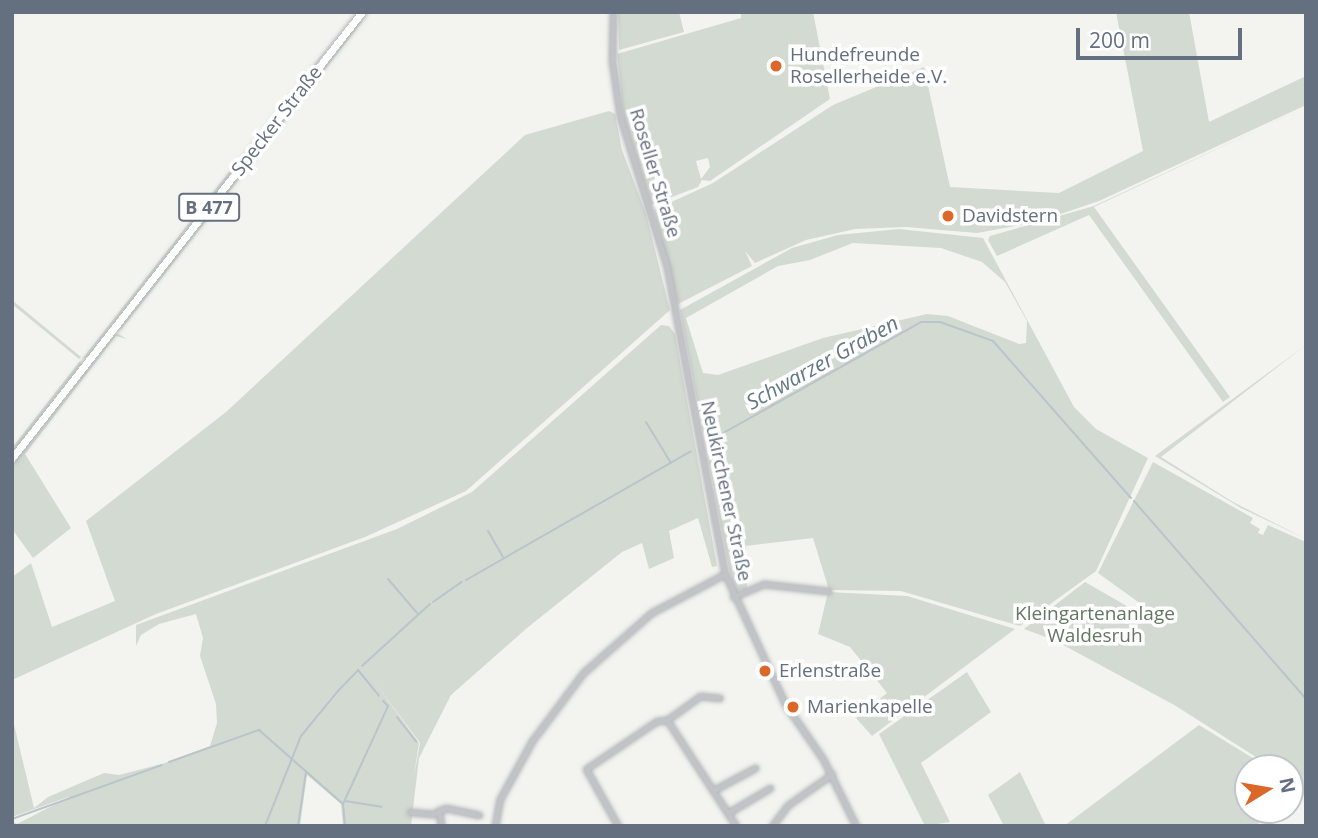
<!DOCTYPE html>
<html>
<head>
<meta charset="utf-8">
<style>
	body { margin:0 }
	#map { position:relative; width:1318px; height:838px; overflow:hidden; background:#f3f4ef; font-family:"Open Sans",sans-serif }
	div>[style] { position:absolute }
	.green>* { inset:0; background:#d3dad1 }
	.stream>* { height:2px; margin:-1px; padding:0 1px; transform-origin:1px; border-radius:1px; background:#bac4ca }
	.roads { filter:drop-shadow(0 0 2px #b2b5b9) drop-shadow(0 0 2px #b2b5b9) }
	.minor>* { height:5px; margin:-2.5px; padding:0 2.5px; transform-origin:2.5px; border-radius:2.5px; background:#c1c3c7 }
	.major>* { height:7px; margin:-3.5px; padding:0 3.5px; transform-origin:3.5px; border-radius:3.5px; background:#fff }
	.dots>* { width:19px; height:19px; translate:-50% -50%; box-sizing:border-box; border:4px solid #fff; border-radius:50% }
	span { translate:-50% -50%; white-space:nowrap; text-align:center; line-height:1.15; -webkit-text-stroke:7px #fff; paint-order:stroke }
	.shield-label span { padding:2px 5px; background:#fff; border:2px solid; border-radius:5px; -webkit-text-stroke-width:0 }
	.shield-label { font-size:18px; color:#64707f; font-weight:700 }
	.poi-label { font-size:19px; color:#64707f }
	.left { translate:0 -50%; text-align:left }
	.street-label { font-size:19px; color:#64707f }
	.park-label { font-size:19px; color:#647762 }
	.water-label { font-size:21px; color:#647884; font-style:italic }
	.frame { position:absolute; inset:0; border:14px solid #64707f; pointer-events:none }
	.north { position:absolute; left:1234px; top:754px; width:70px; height:70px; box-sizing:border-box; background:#fff; border:2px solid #c1c6cc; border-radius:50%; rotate:79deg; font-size:19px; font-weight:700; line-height:28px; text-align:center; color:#64707f }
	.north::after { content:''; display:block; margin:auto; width:24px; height:32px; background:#db6728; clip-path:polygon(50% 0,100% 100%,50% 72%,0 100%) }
	.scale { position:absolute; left:1076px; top:28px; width:166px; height:32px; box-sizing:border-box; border:4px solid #64707f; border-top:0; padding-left:9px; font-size:21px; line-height:24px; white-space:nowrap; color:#64707f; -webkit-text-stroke:5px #fff; paint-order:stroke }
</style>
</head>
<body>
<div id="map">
	<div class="green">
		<i style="clip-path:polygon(618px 12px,679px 12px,684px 32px,619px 50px)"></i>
		<i style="clip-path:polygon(evenodd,741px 12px,813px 12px,830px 99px,710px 181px,702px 180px,698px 187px,651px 205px,624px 118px,617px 54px,741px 18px,741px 12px,708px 158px,710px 167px,701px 179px,696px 161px,708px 158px)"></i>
		<i style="clip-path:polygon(1116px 12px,1189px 12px,1209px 122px,1306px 76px,1306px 105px,1099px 201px,1037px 222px,977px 233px,906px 227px,855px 229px,806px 240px,755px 263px,745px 251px,752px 266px,678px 304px,654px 210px,713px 183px,833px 105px,924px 67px,950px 187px,1059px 193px,1143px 151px)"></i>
		<i style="clip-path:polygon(350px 19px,253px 147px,250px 146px)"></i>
		<i style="clip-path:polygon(359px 21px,363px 21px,121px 330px,120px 325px)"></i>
		<i style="clip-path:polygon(1306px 107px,1094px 207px,1230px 397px,1223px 402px,1089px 215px,997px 256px,988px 240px,990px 236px,1094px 206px)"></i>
		<i style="clip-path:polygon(609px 111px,615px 114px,622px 150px,646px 214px,670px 310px,466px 491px,365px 537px,156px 614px,12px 680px,12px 577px,31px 563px,52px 627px,115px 601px,86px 521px,226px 412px,525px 135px)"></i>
		<i style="clip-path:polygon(247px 149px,249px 152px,87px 358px,83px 358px)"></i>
		<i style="clip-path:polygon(evenodd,899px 229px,983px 238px,1074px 407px,1096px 429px,1148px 458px,1096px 571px,1020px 626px,901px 591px,829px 590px,813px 538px,746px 546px,747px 589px,735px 591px,731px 579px,680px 310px,792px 248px,838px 235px,899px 229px,853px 243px,941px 248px,982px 262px,1005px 282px,1027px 321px,1026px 343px,1019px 344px,948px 316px,927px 314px,823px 338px,718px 375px,703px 373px,686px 318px,778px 266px,810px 260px,853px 243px)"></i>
		<i style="clip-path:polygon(12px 300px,81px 357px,79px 359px,12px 304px)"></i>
		<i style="clip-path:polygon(evenodd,661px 325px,669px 326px,675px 334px,717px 566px,712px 567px,698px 518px,669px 531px,674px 558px,649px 569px,642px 543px,622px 552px,527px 628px,451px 695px,419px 758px,411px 826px,343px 826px,341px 804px,307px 775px,300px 826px,12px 826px,12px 821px,17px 824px,71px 796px,12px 817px,12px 716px,34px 808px,48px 797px,104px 773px,119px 775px,165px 763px,210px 746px,217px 723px,216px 704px,200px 656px,203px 638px,196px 614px,159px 624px,141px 635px,136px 646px,136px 625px,397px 529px,472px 492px,661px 325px,370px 676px,420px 743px,413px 781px,419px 743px,370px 676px)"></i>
		<i style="clip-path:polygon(118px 334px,122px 336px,127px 339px,116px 336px,25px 454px,71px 528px,33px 558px,12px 529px,12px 462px,113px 335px)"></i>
		<i style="clip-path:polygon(1306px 345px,1161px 457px,1233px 502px,1306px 539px,1241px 508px,1155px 456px)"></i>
		<i style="clip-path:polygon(80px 361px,82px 365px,12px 454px,12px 448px)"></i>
		<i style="clip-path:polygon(1153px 462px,1253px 518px,1250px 523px,1260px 529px,1258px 533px,1263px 535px,1268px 525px,1306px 542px,1306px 797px,1290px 783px,1290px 768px,1273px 768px,1176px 706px,1054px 640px,1024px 629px,1085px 582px,1146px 617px,1152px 612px,1098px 573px)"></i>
		<i style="clip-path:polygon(828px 592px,907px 596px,1015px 629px,872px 736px,856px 718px,887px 693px,850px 647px,818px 634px)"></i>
		<i style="clip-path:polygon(967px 672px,991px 712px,921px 763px,950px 822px,925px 826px,879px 734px)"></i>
		<i style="clip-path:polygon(1199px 725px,1269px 768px,1248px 768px,1248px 810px,1276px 810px,1255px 826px,1064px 826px)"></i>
		<i style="clip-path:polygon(1020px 772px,1046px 826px,1004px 826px,988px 795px)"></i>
	</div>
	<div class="stream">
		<i style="left:646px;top:422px;width:48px;rotate:58.6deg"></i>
		<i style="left:709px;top:441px;width:243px;rotate:-29.3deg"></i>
		<i style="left:921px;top:322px;width:19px"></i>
		<i style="left:940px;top:322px;width:56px;rotate:19.7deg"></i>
		<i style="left:993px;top:341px;width:209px;rotate:48.7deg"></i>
		<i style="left:1134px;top:501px;width:262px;rotate:49deg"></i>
		<i style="left:488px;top:531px;width:30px;rotate:60deg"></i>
		<i style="left:388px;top:579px;width:45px;rotate:49.5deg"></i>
		<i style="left:466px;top:580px;width:259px;rotate:-29.8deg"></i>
		<i style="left:433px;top:602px;width:35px;rotate:-35deg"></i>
		<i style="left:362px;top:666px;width:92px;rotate:-42.4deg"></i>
		<i style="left:397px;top:717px;width:31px;rotate:52deg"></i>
		<i style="left:169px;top:762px;width:96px;rotate:-19.6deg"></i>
		<i style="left:259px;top:730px;width:112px;rotate:41.4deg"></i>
		<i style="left:345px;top:801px;width:37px;rotate:9deg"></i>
		<i style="left:12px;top:819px;width:159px;rotate:-19.8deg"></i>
		<i style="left:265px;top:826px;width:97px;rotate:-68.2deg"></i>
		<i style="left:301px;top:736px;width:58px;rotate:-50.6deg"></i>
		<i style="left:338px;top:691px;width:29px;rotate:-46deg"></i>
		<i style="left:358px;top:670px;width:33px;rotate:51deg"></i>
		<i style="left:298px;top:826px;width:55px;rotate:-81.6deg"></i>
		<i style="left:345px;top:826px;width:22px;rotate:-95deg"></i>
		<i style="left:343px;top:804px;width:108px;rotate:-65.3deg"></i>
		<i style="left:388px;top:706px;width:7px;rotate:-135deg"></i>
	</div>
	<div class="roads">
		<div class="minor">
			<i style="left:613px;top:12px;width:49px;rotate:91.2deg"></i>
			<i style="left:612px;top:61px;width:56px;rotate:81.7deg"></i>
			<i style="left:620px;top:116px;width:158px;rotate:72.7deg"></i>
			<i style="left:667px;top:267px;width:312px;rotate:79.3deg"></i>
			<i style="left:725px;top:574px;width:143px;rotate:65.2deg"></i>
			<i style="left:785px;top:704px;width:67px;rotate:55.4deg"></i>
			<i style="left:823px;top:759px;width:75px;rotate:63.8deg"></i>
			<i style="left:733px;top:597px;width:34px;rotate:-23deg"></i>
			<i style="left:764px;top:584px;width:65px;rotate:6.1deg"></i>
			<i style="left:667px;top:720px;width:41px;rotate:-36deg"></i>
			<i style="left:700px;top:696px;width:20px;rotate:6deg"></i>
			<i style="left:714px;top:790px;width:47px;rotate:-28.2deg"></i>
			<i style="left:439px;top:810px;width:16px;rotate:83deg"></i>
			<i style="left:410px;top:812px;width:23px;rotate:5deg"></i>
			<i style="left:433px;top:814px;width:14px;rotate:-25deg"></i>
			<i style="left:446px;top:808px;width:34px;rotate:12deg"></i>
			<i style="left:728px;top:813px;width:49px;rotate:-30.8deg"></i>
			<i style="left:495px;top:826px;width:27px;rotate:-80deg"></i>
			<i style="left:500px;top:799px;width:66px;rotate:-61.1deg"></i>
			<i style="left:532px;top:741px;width:85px;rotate:-53.1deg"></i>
			<i style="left:583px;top:673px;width:91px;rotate:-41.4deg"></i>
			<i style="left:651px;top:613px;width:84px;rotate:-27.8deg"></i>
			<i style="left:618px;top:826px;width:65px;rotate:-119.3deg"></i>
			<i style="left:586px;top:769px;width:86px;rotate:-34.1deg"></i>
			<i style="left:657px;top:721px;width:10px;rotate:-6deg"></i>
			<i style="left:667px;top:720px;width:126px;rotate:56.9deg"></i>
			<i style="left:772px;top:826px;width:26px;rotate:-53deg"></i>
			<i style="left:788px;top:805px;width:54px;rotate:-35.2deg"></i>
		</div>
		<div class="major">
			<i style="left:12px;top:458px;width:567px;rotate:-51.88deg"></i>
		</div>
	</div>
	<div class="dots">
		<i style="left:776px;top:66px;background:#db6728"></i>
		<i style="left:948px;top:216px;background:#db6728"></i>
		<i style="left:765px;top:671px;background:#db6728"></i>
		<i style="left:793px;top:707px;background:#db6728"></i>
	</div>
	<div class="shield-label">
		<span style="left:209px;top:207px">B 477</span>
	</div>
	<div class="poi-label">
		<span class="left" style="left:790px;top:66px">Hundefreunde<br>Rosellerheide e.V.</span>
		<span class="left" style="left:962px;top:216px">Davidstern</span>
		<span class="left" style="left:779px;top:671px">Erlenstraße</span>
		<span class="left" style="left:807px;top:707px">Marienkapelle</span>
	</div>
	<div class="street-label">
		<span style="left:277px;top:121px;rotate:-52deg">Specker Straße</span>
		<span style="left:655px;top:173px;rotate:73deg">Roseller Straße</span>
		<span style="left:726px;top:491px;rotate:78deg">Neukirchener Straße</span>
	</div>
	<div class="park-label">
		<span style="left:1095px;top:625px">Kleingartenanlage<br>Waldesruh</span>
	</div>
	<div class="water-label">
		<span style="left:822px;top:362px;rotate:-29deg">Schwarzer Graben</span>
	</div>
	<div class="frame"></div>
	<div class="north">N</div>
	<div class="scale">200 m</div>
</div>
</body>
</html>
